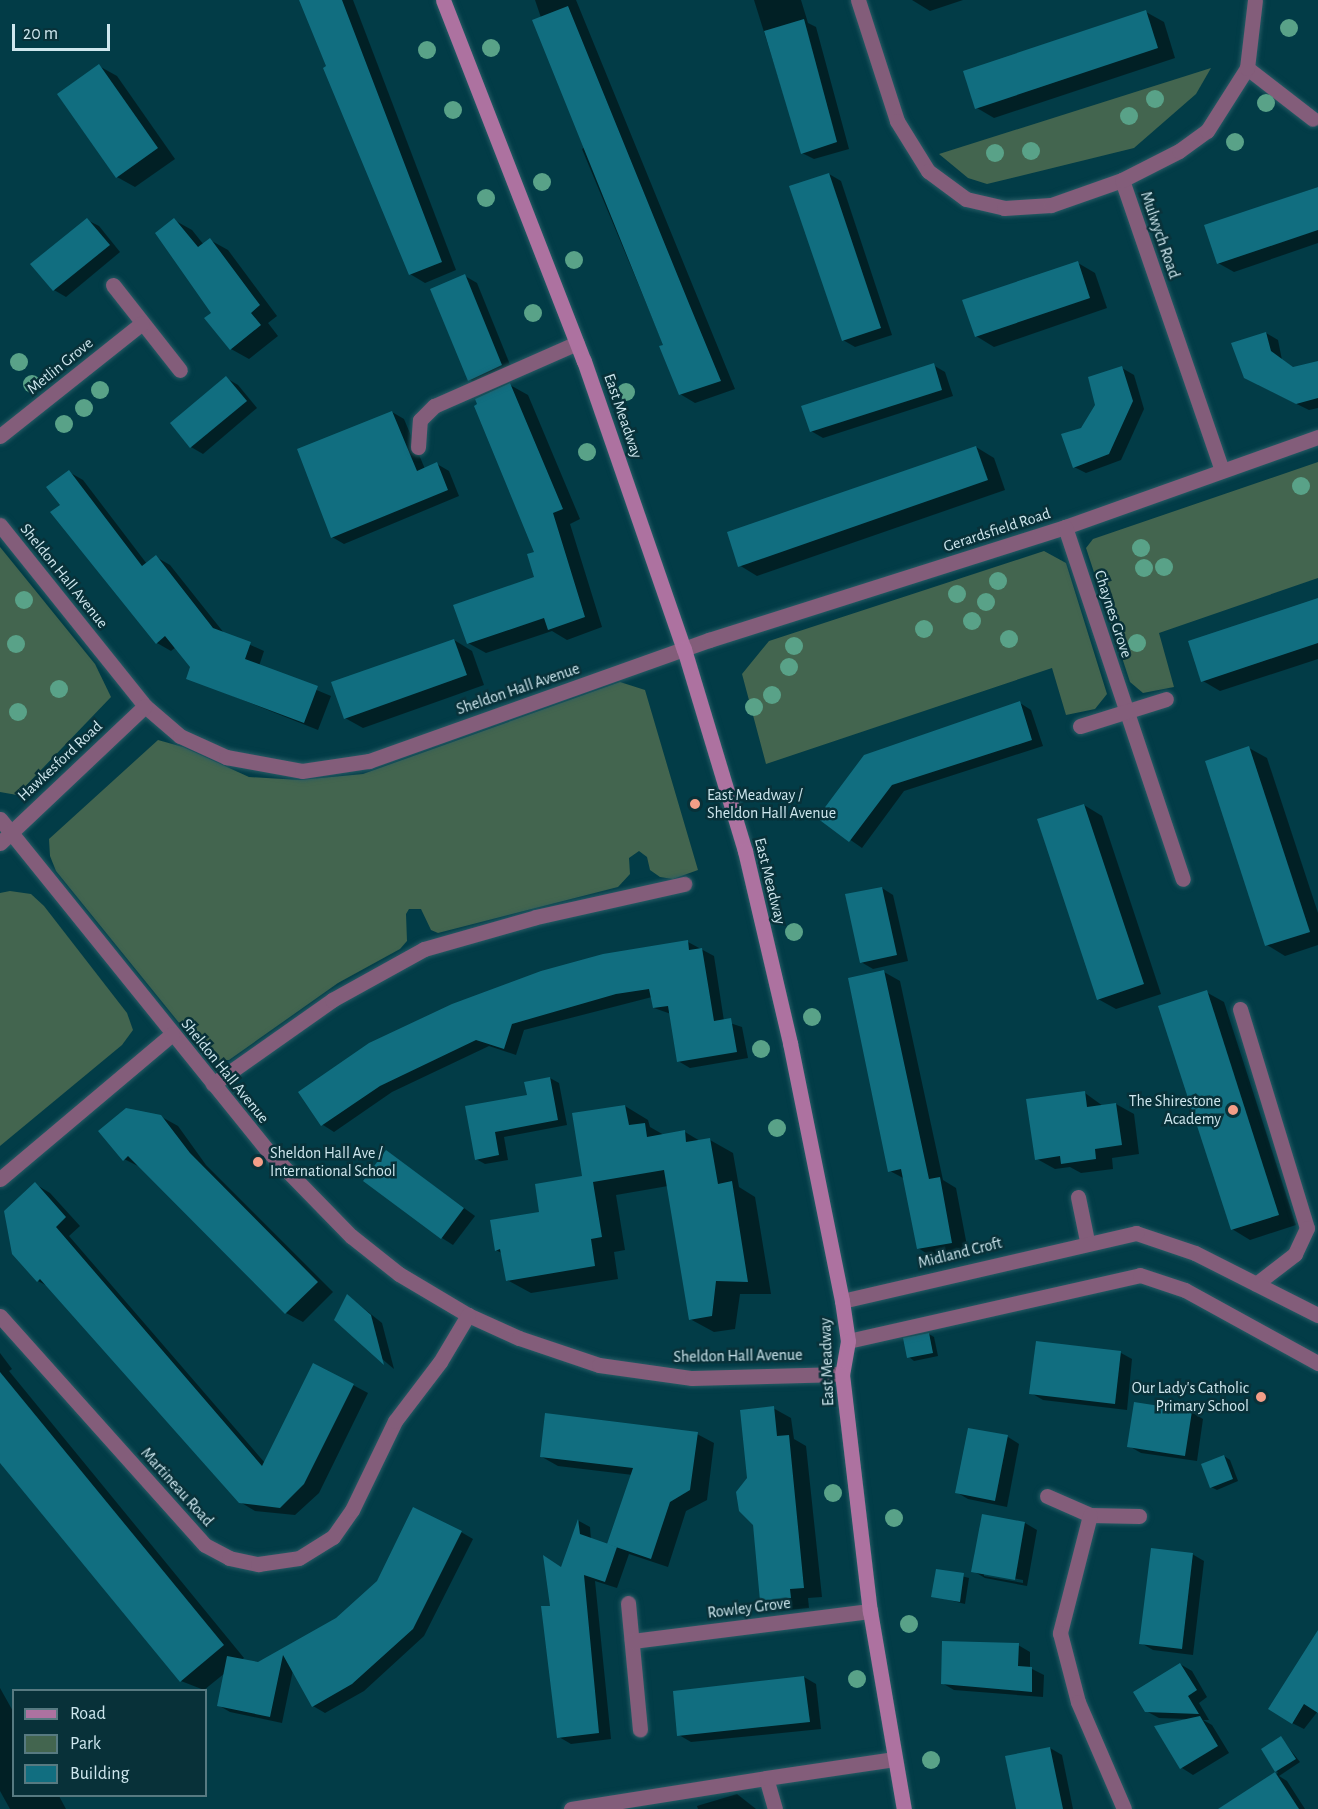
<!DOCTYPE html>
<html>
<head>
<meta charset="utf-8">
<style>
	body { margin:0 }
	#map { position:relative; width:1318px; height:1809px; overflow:hidden; background:#023c47; font-family:"Alegreya Sans",sans-serif }
	div>[style] { position:absolute }
	.green>* { inset:0; background:#43654f }
	.shadow>* { inset:0; background:#0007 }
	.building>* { inset:0; background:#116e80 }
	.roads { filter:drop-shadow(0 0 2px #275b65) drop-shadow(0 0 2px #275b65) }
	.lane>* { height:15px; margin:-7.5px; padding:0 7.5px; transform-origin:7.5px; border-radius:7.5px; background:#835d7a }
	.street>* { height:15px; margin:-7.5px; padding:0 7.5px; transform-origin:7.5px; border-radius:7.5px; background:#835d7a }
	.secondary>* { height:15px; margin:-7.5px; padding:0 7.5px; transform-origin:7.5px; border-radius:7.5px; background:#ad72a0 }
	.trees>* { width:18px; height:18px; margin:-9px; border-radius:50%; background:#59a288 }
	.dots>* { width:16px; height:16px; translate:-50% -50%; box-sizing:border-box; border:3px solid #083139; border-radius:50% }
	span { translate:-50% -50%; white-space:nowrap; text-align:center; line-height:1.15; -webkit-text-stroke:5px #083139; paint-order:stroke }
	.street-label { font-size:16px; color:#cee7ee }
	.poi-label { font-size:16px; color:#cee7ee }
	.left { translate:0 -50%; text-align:left }
	.right { translate:-100% -50%; text-align:right }
	.legend { position:absolute; left:12px; top:1689px; width:195px; height:108px; box-sizing:border-box; background:#083139; border:2px solid #577a81; margin:0; padding:8px 10px; list-style:none; font-size:18px; color:#cee7ee }
	.legend li { display:flex; align-items:center; gap:12px; height:30px }
	.legend b { width:30px; border:2px solid #577a81 }
	.scale { position:absolute; left:12px; top:24px; width:98px; height:27px; box-sizing:border-box; border:3px solid #cee7ee; border-top:0; padding-left:8px; font-size:18px; line-height:21px; white-space:nowrap; color:#cee7ee; -webkit-text-stroke:4px #083139; paint-order:stroke }
</style>
</head>
<body>
<div id="map">
	<div class="green">
		<i style="clip-path:polygon(1211px 68px,1196px 94px,1134px 148px,987px 184px,968px 178px,939px 154px)"></i>
		<i style="clip-path:polygon(1318px 462px,1318px 578px,1159px 633px,1174px 687px,1143px 693px,1130px 682px,1086px 548px,1093px 539px)"></i>
		<i style="clip-path:polygon(0 547px,95px 664px,111px 697px,17px 795px,0 792px)"></i>
		<i style="clip-path:polygon(1044px 551px,1066px 563px,1107px 694px,1095px 709px,1066px 715px,1052px 668px,766px 764px,742px 674px,769px 641px)"></i>
		<i style="clip-path:polygon(620px 682px,645px 690px,698px 870px,673px 879px,660px 877px,650px 870px,647px 857px,639px 851px,629px 858px,630px 874px,618px 887px,438px 933px,431px 930px,421px 909px,409px 909px,406px 914px,407px 941px,400px 949px,338px 983px,229px 1060px,210px 1061px,56px 871px,50px 856px,49px 839px,158px 740px,183px 747px,249px 777px,300px 780px,363px 774px)"></i>
		<i style="clip-path:polygon(10px 891px,31px 894px,44px 906px,127px 1013px,133px 1030px,122px 1045px,0 1146px,0 893px)"></i>
	</div>
	<div class="shadow">
		<i style="clip-path:polygon(300px 0,353px 0,456px 270px,425px 283px,410px 274px)"></i>
		<i style="clip-path:polygon(535px 0,576px 0,735px 389px,695px 403px,680px 394px,664px 346px,582px 149px,585px 147px)"></i>
		<i style="clip-path:polygon(754px 0,801px 0,808px 23px,816px 27px,849px 149px,814px 159px,802px 153px)"></i>
		<i style="clip-path:polygon(912px 0,963px 0,930px 11px)"></i>
		<i style="clip-path:polygon(1146px 12px,1164px 22px,1175px 58px,994px 118px,977px 108px)"></i>
		<i style="clip-path:polygon(99px 66px,117px 76px,175px 159px,135px 187px,117px 177px)"></i>
		<i style="clip-path:polygon(829px 174px,841px 181px,892px 335px,855px 347px,843px 340px)"></i>
		<i style="clip-path:polygon(1318px 187px,1318px 243px,1234px 272px,1218px 263px,1206px 226px)"></i>
		<i style="clip-path:polygon(87px 220px,99px 226px,120px 252px,66px 297px,54px 290px)"></i>
		<i style="clip-path:polygon(174px 220px,192px 230px,204px 245px,210px 240px,228px 250px,277px 316px,268px 323px,278px 336px,249px 359px,231px 349px)"></i>
		<i style="clip-path:polygon(1078px 263px,1095px 273px,1107px 308px,994px 347px,976px 336px)"></i>
		<i style="clip-path:polygon(465px 276px,477px 283px,513px 372px,481px 386px,469px 379px)"></i>
		<i style="clip-path:polygon(1266px 333px,1278px 340px,1282px 360px,1294px 368px,1318px 362px,1318px 408px,1309px 410px,1258px 385px)"></i>
		<i style="clip-path:polygon(933px 365px,945px 372px,953px 396px,823px 438px,811px 431px)"></i>
		<i style="clip-path:polygon(1122px 368px,1134px 375px,1144px 409px,1121px 460px,1086px 473px,1074px 467px,1082px 430px)"></i>
		<i style="clip-path:polygon(226px 378px,238px 385px,257px 408px,203px 454px,191px 447px)"></i>
		<i style="clip-path:polygon(510px 385px,528px 395px,580px 519px,570px 524px,602px 627px,567px 640px,552px 631px,486px 653px,468px 643px,535px 578px,536px 553px)"></i>
		<i style="clip-path:polygon(392px 412px,404px 419px,425px 469px,437px 464px,449px 471px,459px 496px,344px 544px,332px 537px)"></i>
		<i style="clip-path:polygon(976px 447px,994px 458px,1005px 490px,757px 576px,739px 565px)"></i>
		<i style="clip-path:polygon(69px 472px,83px 480px,147px 564px,156px 557px,170px 565px,224px 633px,264px 651px,259px 666px,331px 696px,318px 730px,188px 678px,192px 666px,176px 647px,171px 651px,157px 643px,62px 506px)"></i>
		<i style="clip-path:polygon(1318px 600px,1318px 659px,1220px 691px,1203px 681px)"></i>
		<i style="clip-path:polygon(454px 640px,472px 651px,484px 685px,363px 728px,345px 718px)"></i>
		<i style="clip-path:polygon(1020px 703px,1031px 710px,1043px 746px,904px 791px,862px 848px,819px 818px)"></i>
		<i style="clip-path:polygon(1249px 748px,1267px 758px,1318px 913px,1318px 945px,1285px 956px,1267px 945px)"></i>
		<i style="clip-path:polygon(1084px 805px,1102px 816px,1161px 994px,1116px 1009px,1098px 999px)"></i>
		<i style="clip-path:polygon(882px 888px,893px 895px,908px 961px,873px 969px,861px 962px)"></i>
		<i style="clip-path:polygon(688px 942px,714px 956px,724px 1021px,742px 1027px,748px 1058px,690px 1068px,678px 1061px,671px 1014px,654px 1008px,652px 997px,524px 1030px,516px 1055px,489px 1046px,392px 1092px,334px 1132px,323px 1125px,300px 1092px)"></i>
		<i style="clip-path:polygon(884px 972px,900px 981px,943px 1180px,956px 1188px,968px 1251px,934px 1258px,918px 1248px,905px 1179px,890px 1171px)"></i>
		<i style="clip-path:polygon(1206px 992px,1224px 1002px,1296px 1225px,1250px 1240px,1232px 1229px)"></i>
		<i style="clip-path:polygon(550px 1078px,559px 1083px,567px 1125px,504px 1137px,508px 1160px,485px 1164px,476px 1159px,467px 1107px,529px 1097px)"></i>
		<i style="clip-path:polygon(1085px 1093px,1103px 1106px,1116px 1104px,1134px 1114px,1139px 1154px,1112px 1158px,1113px 1169px,1081px 1173px,1070px 1167px,1055px 1169px,1037px 1159px)"></i>
		<i style="clip-path:polygon(625px 1106px,648px 1120px,650px 1127px,664px 1135px,685px 1132px,700px 1141px,710px 1140px,733px 1153px,739px 1187px,755px 1197px,771px 1294px,740px 1294px,735px 1329px,714px 1332px,690px 1319px,668px 1186px,616px 1195px,625px 1250px,614px 1252px,618px 1279px,531px 1293px,507px 1280px,503px 1254px,496px 1250px,584px 1177px)"></i>
		<i style="clip-path:polygon(160px 1116px,178px 1126px,206px 1165px,333px 1292px,303px 1322px,286px 1313px,142px 1168px,124px 1159px)"></i>
		<i style="clip-path:polygon(387px 1152px,475px 1216px,453px 1245px,442px 1238px)"></i>
		<i style="clip-path:polygon(35px 1184px,50px 1193px,80px 1226px,69px 1236px,265px 1463px,353px 1385px,368px 1393px,319px 1493px,295px 1515px,255px 1511px,240px 1502px,51px 1288px,38px 1281px)"></i>
		<i style="clip-path:polygon(348px 1296px,382px 1323px,394px 1369px,336px 1320px)"></i>
		<i style="clip-path:polygon(929px 1334px,934px 1337px,938px 1356px,914px 1361px,909px 1357px)"></i>
		<i style="clip-path:polygon(0 1353px,12px 1369px,9px 1371px,244px 1658px,241px 1660px,258px 1663px,337px 1619px,461px 1532px,473px 1539px,424px 1636px,364px 1691px,325px 1713px,313px 1706px,293px 1670px,282px 1723px,230px 1712px,218px 1705px,225px 1673px,204px 1690px,181px 1681px,0 1460px)"></i>
		<i style="clip-path:polygon(1121px 1353px,1132px 1359px,1127px 1410px,1043px 1400px,1031px 1393px)"></i>
		<i style="clip-path:polygon(773px 1408px,791px 1418px,794px 1439px,806px 1446px,822px 1597px,808px 1598px,809px 1608px,779px 1611px,762px 1600px,748px 1478px)"></i>
		<i style="clip-path:polygon(1191px 1412px,1203px 1419px,1197px 1461px,1141px 1453px,1129px 1446px)"></i>
		<i style="clip-path:polygon(969px 1429px,1008px 1437px,1019px 1444px,1007px 1507px,968px 1499px,956px 1492px)"></i>
		<i style="clip-path:polygon(697px 1434px,714px 1443px,707px 1500px,686px 1511px,668px 1567px,629px 1554px,617px 1588px,595px 1581px,611px 1739px,571px 1744px,559px 1737px,551px 1608px,579px 1521px,590px 1527px,591px 1540px,614px 1548px,633px 1475px,558px 1466px,542px 1457px)"></i>
		<i style="clip-path:polygon(1224px 1456px,1230px 1460px,1238px 1481px,1217px 1490px,1211px 1487px)"></i>
		<i style="clip-path:polygon(evenodd,1025px 1523px,1037px 1530px,1027px 1586px,985px 1578px,973px 1571px,1025px 1523px,984px 1573px,1023px 1580px,1023px 1583px,984px 1576px,984px 1573px)"></i>
		<i style="clip-path:polygon(1192px 1554px,1204px 1561px,1193px 1655px,1153px 1650px,1141px 1643px)"></i>
		<i style="clip-path:polygon(937px 1570px,969px 1578px,965px 1604px,933px 1596px)"></i>
		<i style="clip-path:polygon(1318px 1633px,1318px 1711px,1304px 1729px,1292px 1723px)"></i>
		<i style="clip-path:polygon(1018px 1645px,1030px 1652px,1030px 1668px,1044px 1675px,1043px 1697px,954px 1690px,942px 1683px)"></i>
		<i style="clip-path:polygon(1180px 1664px,1192px 1671px,1207px 1697px,1199px 1703px,1209px 1720px,1203px 1720px,1212px 1725px,1229px 1753px,1193px 1775px,1182px 1768px,1156px 1727px,1187px 1719px,1159px 1718px,1146px 1711px)"></i>
		<i style="clip-path:polygon(804px 1677px,816px 1684px,821px 1729px,691px 1742px,679px 1735px)"></i>
		<i style="clip-path:polygon(0 1688px,14px 1713px,14px 1796px,59px 1796px,66px 1809px,10px 1809px,0 1791px)"></i>
		<i style="clip-path:polygon(1281px 1738px,1300px 1762px,1279px 1776px,1287px 1781px,1305px 1809px,1232px 1809px,1228px 1804px,1278px 1773px,1263px 1750px)"></i>
		<i style="clip-path:polygon(1050px 1748px,1062px 1755px,1073px 1809px,1017px 1809px)"></i>
		<i style="clip-path:polygon(737px 1794px,756px 1809px,698px 1809px,697px 1806px)"></i>
	</div>
	<div class="building">
		<i style="clip-path:polygon(299px 0,342px 0,442px 262px,409px 275px,323px 68px,326px 66px)"></i>
		<i style="clip-path:polygon(568px 6px,690px 306px,721px 381px,679px 395px,659px 346px,663px 345px,532px 20px)"></i>
		<i style="clip-path:polygon(1146px 10px,1158px 48px,975px 109px,963px 71px)"></i>
		<i style="clip-path:polygon(804px 19px,837px 142px,801px 154px,764px 31px)"></i>
		<i style="clip-path:polygon(99px 64px,158px 148px,116px 178px,57px 94px)"></i>
		<i style="clip-path:polygon(829px 173px,881px 328px,842px 341px,789px 186px)"></i>
		<i style="clip-path:polygon(1318px 187px,1318px 230px,1217px 264px,1204px 225px)"></i>
		<i style="clip-path:polygon(87px 218px,110px 245px,53px 291px,30px 264px)"></i>
		<i style="clip-path:polygon(174px 218px,198px 247px,210px 238px,260px 305px,251px 313px,261px 325px,230px 350px,204px 318px,211px 313px,155px 233px)"></i>
		<i style="clip-path:polygon(1078px 261px,1090px 298px,975px 337px,962px 300px)"></i>
		<i style="clip-path:polygon(465px 274px,502px 365px,468px 381px,430px 289px)"></i>
		<i style="clip-path:polygon(1266px 332px,1271px 351px,1293px 367px,1318px 361px,1318px 398px,1296px 404px,1244px 378px,1231px 343px)"></i>
		<i style="clip-path:polygon(934px 363px,942px 390px,810px 432px,801px 406px)"></i>
		<i style="clip-path:polygon(1122px 366px,1133px 401px,1109px 454px,1073px 468px,1061px 434px,1081px 428px,1095px 405px,1088px 377px)"></i>
		<i style="clip-path:polygon(226px 376px,247px 401px,190px 448px,170px 423px)"></i>
		<i style="clip-path:polygon(510px 383px,563px 509px,553px 513px,585px 617px,548px 630px,544px 618px,467px 644px,453px 605px,534px 577px,527px 554px,534px 552px,474px 406px,477px 404px,475px 399px)"></i>
		<i style="clip-path:polygon(392px 411px,417px 471px,437px 462px,448px 490px,331px 538px,297px 449px)"></i>
		<i style="clip-path:polygon(976px 446px,988px 480px,738px 567px,727px 532px)"></i>
		<i style="clip-path:polygon(69px 470px,142px 566px,156px 555px,213px 628px,251px 642px,245px 659px,318px 686px,304px 723px,186px 679px,190px 667px,165px 636px,156px 644px,50px 512px,60px 505px,46px 487px)"></i>
		<i style="clip-path:polygon(1318px 598px,1318px 643px,1201px 682px,1188px 641px)"></i>
		<i style="clip-path:polygon(454px 639px,467px 675px,344px 719px,331px 682px)"></i>
		<i style="clip-path:polygon(1020px 701px,1032px 740px,892px 785px,849px 842px,817px 818px,864px 755px)"></i>
		<i style="clip-path:polygon(1249px 746px,1310px 932px,1265px 946px,1205px 761px)"></i>
		<i style="clip-path:polygon(1084px 804px,1144px 984px,1097px 1000px,1037px 819px)"></i>
		<i style="clip-path:polygon(882px 887px,897px 955px,860px 963px,845px 894px)"></i>
		<i style="clip-path:polygon(688px 940px,689px 950px,702px 948px,714px 1021px,731px 1018px,737px 1052px,677px 1062px,668px 1006px,653px 1008px,649px 989px,616px 994px,512px 1024px,504px 1049px,476px 1040px,380px 1086px,321px 1126px,298px 1092px,369px 1043px,452px 1004px,541px 971px,603px 954px)"></i>
		<i style="clip-path:polygon(884px 970px,929px 1179px,940px 1177px,952px 1243px,917px 1249px,901px 1169px,888px 1172px,848px 978px)"></i>
		<i style="clip-path:polygon(1207px 990px,1279px 1215px,1231px 1230px,1158px 1006px)"></i>
		<i style="clip-path:polygon(550px 1077px,558px 1120px,495px 1132px,499px 1155px,475px 1160px,465px 1106px,527px 1095px,524px 1082px)"></i>
		<i style="clip-path:polygon(1085px 1091px,1087px 1107px,1116px 1103px,1122px 1145px,1095px 1149px,1096px 1159px,1061px 1164px,1060px 1156px,1035px 1160px,1026px 1099px)"></i>
		<i style="clip-path:polygon(625px 1105px,629px 1125px,645px 1123px,647px 1137px,685px 1130px,686px 1142px,710px 1138px,718px 1184px,732px 1181px,748px 1282px,716px 1281px,712px 1316px,689px 1320px,664px 1170px,593px 1182px,602px 1237px,591px 1239px,595px 1266px,506px 1281px,500px 1249px,495px 1251px,490px 1220px,539px 1212px,535px 1184px,582px 1176px,572px 1113px)"></i>
		<i style="clip-path:polygon(126px 1108px,161px 1115px,190px 1153px,318px 1282px,285px 1314px,128px 1156px,123px 1161px,98px 1131px)"></i>
		<i style="clip-path:polygon(386px 1150px,464px 1208px,441px 1239px,363px 1181px)"></i>
		<i style="clip-path:polygon(35px 1182px,66px 1217px,56px 1227px,262px 1466px,313px 1363px,354px 1384px,304px 1484px,280px 1508px,239px 1503px,40px 1279px,37px 1282px,12px 1254px,4px 1211px)"></i>
		<i style="clip-path:polygon(347px 1294px,371px 1315px,384px 1365px,334px 1320px)"></i>
		<i style="clip-path:polygon(929px 1333px,933px 1353px,907px 1358px,903px 1338px)"></i>
		<i style="clip-path:polygon(1036px 1341px,1121px 1351px,1115px 1404px,1029px 1394px)"></i>
		<i style="clip-path:polygon(0 1372px,224px 1645px,180px 1682px,0 1463px)"></i>
		<i style="clip-path:polygon(1134px 1402px,1192px 1411px,1185px 1456px,1127px 1447px)"></i>
		<i style="clip-path:polygon(774px 1406px,777px 1436px,789px 1435px,804px 1588px,790px 1589px,791px 1598px,760px 1601px,753px 1525px,739px 1511px,736px 1492px,747px 1478px,740px 1410px)"></i>
		<i style="clip-path:polygon(545px 1413px,698px 1432px,690px 1490px,670px 1502px,651px 1559px,607px 1544px,633px 1468px,540px 1457px)"></i>
		<i style="clip-path:polygon(968px 1428px,1008px 1435px,995px 1501px,955px 1493px)"></i>
		<i style="clip-path:polygon(1224px 1455px,1233px 1479px,1210px 1488px,1201px 1464px)"></i>
		<i style="clip-path:polygon(413px 1507px,462px 1531px,413px 1629px,352px 1684px,312px 1707px,283px 1655px,270px 1717px,217px 1706px,227px 1656px,258px 1662px,336px 1618px,377px 1581px)"></i>
		<i style="clip-path:polygon(982px 1514px,1025px 1522px,1015px 1580px,971px 1572px)"></i>
		<i style="clip-path:polygon(578px 1519px,580px 1534px,617px 1547px,605px 1582px,584px 1575px,599px 1733px,557px 1738px,541px 1606px,550px 1606px,543px 1555px,561px 1567px)"></i>
		<i style="clip-path:polygon(1151px 1548px,1193px 1553px,1182px 1649px,1139px 1644px)"></i>
		<i style="clip-path:polygon(936px 1569px,964px 1573px,960px 1602px,931px 1597px)"></i>
		<i style="clip-path:polygon(1318px 1630px,1318px 1713px,1304px 1704px,1292px 1724px,1268px 1709px)"></i>
		<i style="clip-path:polygon(942px 1641px,1019px 1643px,1018px 1666px,1032px 1667px,1032px 1692px,941px 1684px)"></i>
		<i style="clip-path:polygon(1180px 1663px,1197px 1690px,1188px 1696px,1199px 1714px,1145px 1712px,1133px 1692px)"></i>
		<i style="clip-path:polygon(804px 1676px,810px 1722px,677px 1736px,673px 1691px)"></i>
		<i style="clip-path:polygon(1200px 1716px,1218px 1746px,1180px 1769px,1154px 1726px)"></i>
		<i style="clip-path:polygon(1281px 1736px,1296px 1759px,1275px 1772px,1261px 1749px)"></i>
		<i style="clip-path:polygon(1050px 1747px,1063px 1809px,1016px 1809px,1005px 1756px)"></i>
		<i style="clip-path:polygon(1275px 1772px,1299px 1809px,1218px 1809px)"></i>
	</div>
	<div class="roads">
		<div class="lane">
			<i style="left:1247px;top:68px;width:83px;rotate:37.7deg"></i>
			<i style="left:418px;top:447px;width:27px;rotate:-86deg"></i>
			<i style="left:420px;top:420px;width:20px;rotate:-45deg"></i>
			<i style="left:434px;top:406px;width:156px;rotate:-23.8deg"></i>
			<i style="left:1240px;top:1009px;width:229px;rotate:73deg"></i>
			<i style="left:1307px;top:1228px;width:29px;rotate:115deg"></i>
			<i style="left:1295px;top:1254px;width:49px;rotate:142.4deg"></i>
			<i style="left:1136px;top:1233px;width:62px;rotate:18.7deg"></i>
			<i style="left:1195px;top:1253px;width:138px;rotate:26.8deg"></i>
			<i style="left:848px;top:1341px;width:299px;rotate:-12.7deg"></i>
			<i style="left:1140px;top:1275px;width:47px;rotate:18.4deg"></i>
			<i style="left:1185px;top:1290px;width:152px;rotate:28.8deg"></i>
			<i style="left:571px;top:1809px;width:197px;rotate:-9deg"></i>
		</div>
		<div class="street">
			<i style="left:858px;top:0;width:127px;rotate:72.1deg"></i>
			<i style="left:897px;top:121px;width:59px;rotate:58.2deg"></i>
			<i style="left:928px;top:171px;width:47px;rotate:36.4deg"></i>
			<i style="left:966px;top:199px;width:39px;rotate:13deg"></i>
			<i style="left:1004px;top:208px;width:47px;rotate:-3.7deg"></i>
			<i style="left:1051px;top:205px;width:75px;rotate:-19.4deg"></i>
			<i style="left:1122px;top:180px;width:307px;rotate:71deg"></i>
			<i style="left:1122px;top:180px;width:64px;rotate:-27deg"></i>
			<i style="left:1179px;top:151px;width:34px;rotate:-36deg"></i>
			<i style="left:1207px;top:131px;width:75px;rotate:-57.6deg"></i>
			<i style="left:1247px;top:68px;width:68px;rotate:-83.3deg"></i>
			<i style="left:113px;top:285px;width:108px;rotate:51.8deg"></i>
			<i style="left:0;top:436px;width:181px;rotate:-38.5deg"></i>
			<i style="left:0;top:525px;width:232px;rotate:51.3deg"></i>
			<i style="left:145px;top:706px;width:46px;rotate:40.6deg"></i>
			<i style="left:180px;top:736px;width:51px;rotate:24.5deg"></i>
			<i style="left:226px;top:757px;width:77px;rotate:10.4deg"></i>
			<i style="left:302px;top:771px;width:68px;rotate:-8.5deg"></i>
			<i style="left:369px;top:761px;width:361px;rotate:-19.6deg"></i>
			<i style="left:709px;top:640px;width:374px;rotate:-17.6deg"></i>
			<i style="left:1065px;top:527px;width:269px;rotate:-19.6deg"></i>
			<i style="left:1065px;top:527px;width:371px;rotate:71.5deg"></i>
			<i style="left:1080px;top:726px;width:90px;rotate:-17.4deg"></i>
			<i style="left:0;top:819px;width:427px;rotate:51.1deg"></i>
			<i style="left:268px;top:1151px;width:119px;rotate:45.7deg"></i>
			<i style="left:351px;top:1236px;width:61px;rotate:38.4deg"></i>
			<i style="left:399px;top:1274px;width:80px;rotate:30.7deg"></i>
			<i style="left:468px;top:1315px;width:56px;rotate:24.3deg"></i>
			<i style="left:519px;top:1338px;width:84px;rotate:18.6deg"></i>
			<i style="left:599px;top:1365px;width:94px;rotate:8deg"></i>
			<i style="left:692px;top:1378px;width:150px;rotate:-1.5deg"></i>
			<i style="left:0;top:843px;width:199px;rotate:-43.4deg"></i>
			<i style="left:213px;top:1084px;width:146px;rotate:-35.2deg"></i>
			<i style="left:332px;top:1000px;width:105px;rotate:-29deg"></i>
			<i style="left:424px;top:949px;width:116px;rotate:-15.9deg"></i>
			<i style="left:536px;top:917px;width:152px;rotate:-12.6deg"></i>
			<i style="left:0;top:1179px;width:225px;rotate:-40.1deg"></i>
			<i style="left:1078px;top:1197px;width:45px;rotate:78.4deg"></i>
			<i style="left:842px;top:1301px;width:302px;rotate:-13deg"></i>
			<i style="left:0;top:1316px;width:307px;rotate:48.2deg"></i>
			<i style="left:205px;top:1545px;width:27px;rotate:28deg"></i>
			<i style="left:229px;top:1558px;width:30px;rotate:12deg"></i>
			<i style="left:258px;top:1564px;width:41px;rotate:-8.3deg"></i>
			<i style="left:299px;top:1558px;width:40px;rotate:-32deg"></i>
			<i style="left:333px;top:1537px;width:33px;rotate:-55deg"></i>
			<i style="left:352px;top:1510px;width:99px;rotate:-64.2deg"></i>
			<i style="left:395px;top:1421px;width:74px;rotate:-52.7deg"></i>
			<i style="left:440px;top:1362px;width:55px;rotate:-59.2deg"></i>
			<i style="left:1047px;top:1496px;width:47px;rotate:23.8deg"></i>
			<i style="left:1090px;top:1515px;width:49px;rotate:1.2deg"></i>
			<i style="left:1090px;top:1515px;width:122px;rotate:104.3deg"></i>
			<i style="left:1060px;top:1633px;width:71px;rotate:75.4deg"></i>
			<i style="left:1078px;top:1702px;width:116px;rotate:66.7deg"></i>
			<i style="left:628px;top:1603px;width:127px;rotate:84.6deg"></i>
			<i style="left:632px;top:1641px;width:240px;rotate:-7.2deg"></i>
			<i style="left:775px;top:1809px;width:32px;rotate:-106deg"></i>
			<i style="left:766px;top:1778px;width:130px;rotate:-8.4deg"></i>
		</div>
		<div class="secondary">
			<i style="left:443px;top:0;width:388px;rotate:68.7deg"></i>
			<i style="left:584px;top:361px;width:305px;rotate:70.9deg"></i>
			<i style="left:684px;top:649px;width:211px;rotate:73.2deg"></i>
			<i style="left:745px;top:851px;width:197px;rotate:76.8deg"></i>
			<i style="left:790px;top:1043px;width:263px;rotate:78.6deg"></i>
			<i style="left:842px;top:1301px;width:40px;rotate:81.5deg"></i>
			<i style="left:848px;top:1341px;width:34px;rotate:100deg"></i>
			<i style="left:842px;top:1374px;width:239px;rotate:83.3deg"></i>
			<i style="left:870px;top:1611px;width:201px;rotate:80.3deg"></i>
		</div>
	</div>
	<div class="trees">
		<i style="left:1289px;top:28px"></i>
		<i style="left:491px;top:48px"></i>
		<i style="left:427px;top:50px"></i>
		<i style="left:1155px;top:99px"></i>
		<i style="left:1266px;top:103px"></i>
		<i style="left:453px;top:110px"></i>
		<i style="left:1129px;top:116px"></i>
		<i style="left:1235px;top:142px"></i>
		<i style="left:1031px;top:151px"></i>
		<i style="left:995px;top:153px"></i>
		<i style="left:542px;top:182px"></i>
		<i style="left:486px;top:198px"></i>
		<i style="left:574px;top:260px"></i>
		<i style="left:533px;top:313px"></i>
		<i style="left:19px;top:362px"></i>
		<i style="left:32px;top:384px"></i>
		<i style="left:100px;top:390px"></i>
		<i style="left:626px;top:392px"></i>
		<i style="left:84px;top:408px"></i>
		<i style="left:64px;top:424px"></i>
		<i style="left:587px;top:452px"></i>
		<i style="left:1301px;top:486px"></i>
		<i style="left:1141px;top:548px"></i>
		<i style="left:1164px;top:567px"></i>
		<i style="left:1144px;top:568px"></i>
		<i style="left:998px;top:581px"></i>
		<i style="left:957px;top:594px"></i>
		<i style="left:24px;top:600px"></i>
		<i style="left:986px;top:602px"></i>
		<i style="left:972px;top:621px"></i>
		<i style="left:924px;top:629px"></i>
		<i style="left:1009px;top:639px"></i>
		<i style="left:1137px;top:643px"></i>
		<i style="left:16px;top:644px"></i>
		<i style="left:794px;top:646px"></i>
		<i style="left:789px;top:667px"></i>
		<i style="left:59px;top:689px"></i>
		<i style="left:772px;top:695px"></i>
		<i style="left:754px;top:707px"></i>
		<i style="left:18px;top:712px"></i>
		<i style="left:794px;top:932px"></i>
		<i style="left:812px;top:1017px"></i>
		<i style="left:761px;top:1049px"></i>
		<i style="left:777px;top:1128px"></i>
		<i style="left:833px;top:1493px"></i>
		<i style="left:894px;top:1518px"></i>
		<i style="left:909px;top:1624px"></i>
		<i style="left:857px;top:1679px"></i>
		<i style="left:931px;top:1760px"></i>
	</div>
	<div class="dots">
		<i style="left:695px;top:804px;background:#f49e88"></i>
		<i style="left:1233px;top:1110px;background:#f49e88"></i>
		<i style="left:258px;top:1162px;background:#f49e88"></i>
		<i style="left:1261px;top:1397px;background:#f49e88"></i>
	</div>
	<div class="street-label">
		<span style="left:1160px;top:235px;rotate:71deg">Mulwych Road</span>
		<span style="left:60px;top:366px;rotate:-39deg">Metlin Grove</span>
		<span style="left:623px;top:416px;rotate:71deg">East Meadway</span>
		<span style="left:997px;top:530px;rotate:-18deg">Gerardsfield Road</span>
		<span style="left:64px;top:576px;rotate:51deg">Sheldon Hall Avenue</span>
		<span style="left:1113px;top:614px;rotate:72deg">Chaynes Grove</span>
		<span style="left:518px;top:689px;rotate:-19deg">Sheldon Hall Avenue</span>
		<span style="left:60px;top:761px;rotate:-43deg">Hawkesford Road</span>
		<span style="left:770px;top:881px;rotate:76deg">East Meadway</span>
		<span style="left:225px;top:1071px;rotate:51deg">Sheldon Hall Avenue</span>
		<span style="left:960px;top:1253px;rotate:-14deg">Midland Croft</span>
		<span style="left:738px;top:1356px;rotate:-1deg">Sheldon Hall Avenue</span>
		<span style="left:827px;top:1362px;rotate:-92deg">East Meadway</span>
		<span style="left:177px;top:1487px;rotate:48deg">Martineau Road</span>
		<span style="left:749px;top:1608px;rotate:-7deg">Rowley Grove</span>
	</div>
	<div class="poi-label">
		<span class="left" style="left:707px;top:804px">East Meadway /<br>Sheldon Hall Avenue</span>
		<span class="right" style="left:1221px;top:1110px">The Shirestone<br>Academy</span>
		<span class="left" style="left:270px;top:1162px">Sheldon Hall Ave /<br>International School</span>
		<span class="right" style="left:1249px;top:1397px">Our Lady's Catholic<br>Primary School</span>
	</div>
	<ul class="legend">
	<li><b style="height:8px;background:#ad72a0"></b>Road</li>
	<li><b style="height:16px;background:#43654f"></b>Park</li>
	<li><b style="height:16px;background:#116e80"></b>Building</li>
	</ul>
	<div class="scale">20 m</div>
</div>
</body>
</html>
